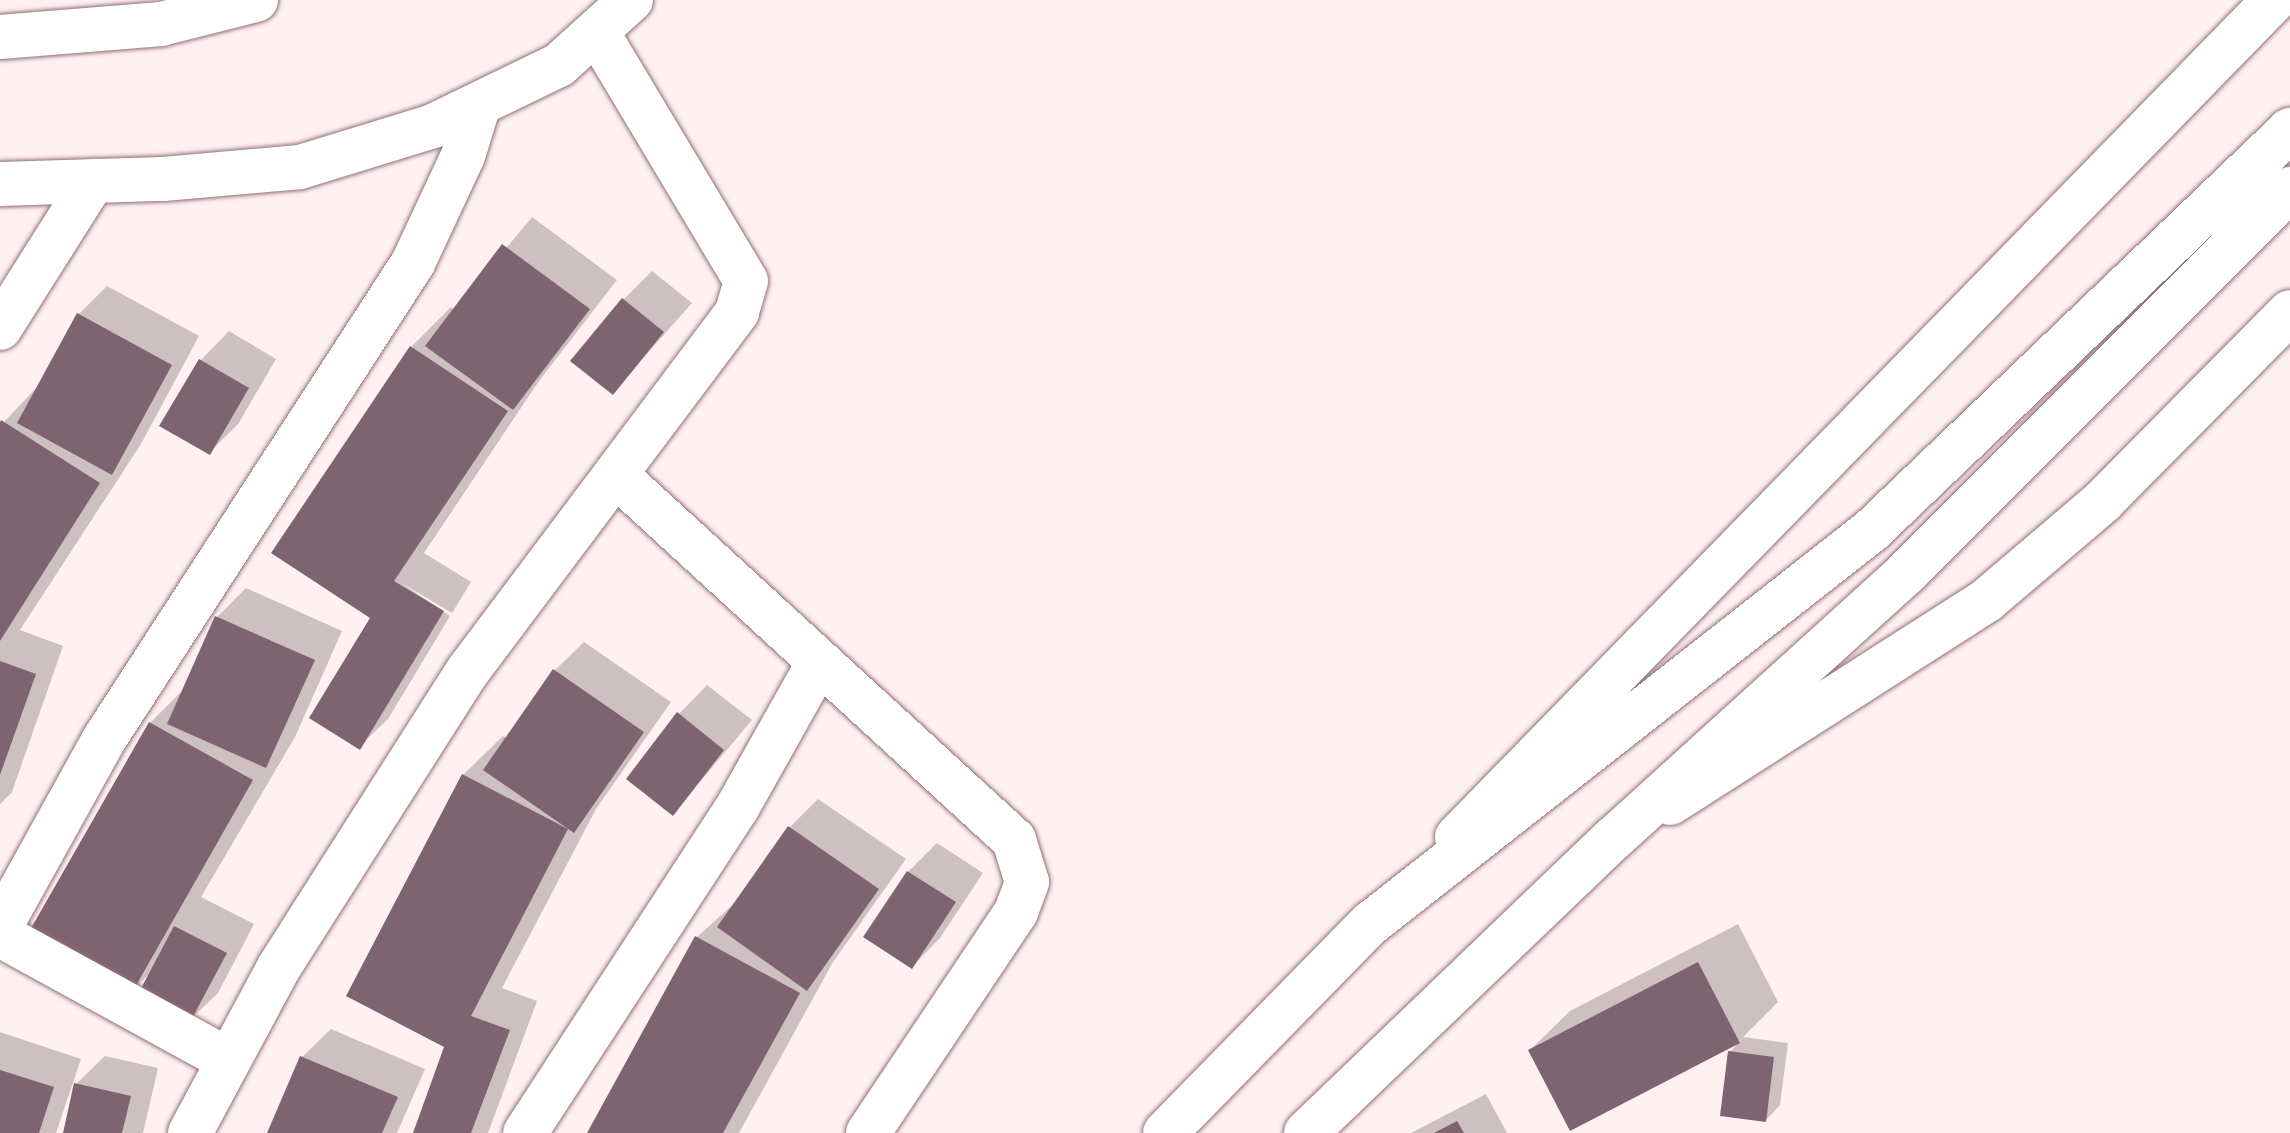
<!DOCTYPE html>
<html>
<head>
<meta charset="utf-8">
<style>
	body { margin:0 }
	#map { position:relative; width:2290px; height:1133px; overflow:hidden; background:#fff0f2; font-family:"Fira Sans Condensed",sans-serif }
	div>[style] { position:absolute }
	.shadow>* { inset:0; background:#0003 }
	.building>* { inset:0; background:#7e6371 }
	.roads { filter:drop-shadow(0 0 2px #907075) drop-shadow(0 0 2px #907075) }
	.minor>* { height:44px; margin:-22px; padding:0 22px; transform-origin:22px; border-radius:22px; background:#fff }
	.major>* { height:44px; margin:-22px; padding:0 22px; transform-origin:22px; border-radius:22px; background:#fff }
	.highway>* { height:44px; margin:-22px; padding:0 22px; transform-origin:22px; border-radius:22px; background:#fff }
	span { translate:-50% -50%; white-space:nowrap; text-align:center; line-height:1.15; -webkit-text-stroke:6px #fff; paint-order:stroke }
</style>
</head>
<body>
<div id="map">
	<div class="shadow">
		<i style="clip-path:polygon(532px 217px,617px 280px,539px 381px,424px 553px,471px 582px,452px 613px,400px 582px,450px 616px,388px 719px,359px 747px,381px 606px,274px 553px,411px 347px,451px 307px,455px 310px)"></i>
		<i style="clip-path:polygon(652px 271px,692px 303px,613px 392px,623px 300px)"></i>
		<i style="clip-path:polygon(107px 286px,199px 336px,141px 444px,20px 630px,63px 646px,12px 792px,0 804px,0 426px,40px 384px,78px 315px)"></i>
		<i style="clip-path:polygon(229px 331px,276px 359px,238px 424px,209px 453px,162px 425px,201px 360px)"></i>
		<i style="clip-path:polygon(246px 588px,342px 631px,295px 737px,201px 897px,254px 924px,218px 993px,189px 1021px,150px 973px,130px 993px,29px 936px,150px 723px,185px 688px,217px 617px)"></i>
		<i style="clip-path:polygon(584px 642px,671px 702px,596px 809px,502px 988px,537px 1001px,488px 1133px,415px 1133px,447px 1046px,463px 775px,503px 736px,508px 738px,555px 670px)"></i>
		<i style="clip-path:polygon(707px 685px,752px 720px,673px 814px,679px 714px)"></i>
		<i style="clip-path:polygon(818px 799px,906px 859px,833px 962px,739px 1133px,590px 1133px,697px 937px,739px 899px,789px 828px)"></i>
		<i style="clip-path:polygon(937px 843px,983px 873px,940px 938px,912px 967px,908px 872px)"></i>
		<i style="clip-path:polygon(1738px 924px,1778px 1002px,1743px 1037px,1788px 1043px,1780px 1105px,1766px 1120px,1730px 1052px,1741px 1040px,1571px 1128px,1530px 1050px,1570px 1011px)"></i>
		<i style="clip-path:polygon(331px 1029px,425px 1069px,397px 1133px,269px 1133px,302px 1057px)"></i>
		<i style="clip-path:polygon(0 1032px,81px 1059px,56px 1133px,0 1133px)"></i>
		<i style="clip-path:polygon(105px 1056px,158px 1068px,143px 1133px,65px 1133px,76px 1084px)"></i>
		<i style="clip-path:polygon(1486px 1094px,1507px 1133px,1411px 1133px)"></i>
	</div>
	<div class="building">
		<i style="clip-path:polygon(502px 244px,590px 309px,513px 410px,425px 346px)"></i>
		<i style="clip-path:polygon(622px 298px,664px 332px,613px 395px,570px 361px)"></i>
		<i style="clip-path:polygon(77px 313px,172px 365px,112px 475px,17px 423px)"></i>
		<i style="clip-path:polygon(410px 346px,508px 411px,394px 581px,444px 611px,360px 750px,309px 718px,370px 618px,271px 553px)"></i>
		<i style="clip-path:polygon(199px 359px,249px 388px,210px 455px,159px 426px)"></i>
		<i style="clip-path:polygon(1px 420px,100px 483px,0 641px,0 422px)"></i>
		<i style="clip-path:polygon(215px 616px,315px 660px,266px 768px,167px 724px)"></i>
		<i style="clip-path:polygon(0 661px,36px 674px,0 775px)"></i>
		<i style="clip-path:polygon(553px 669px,644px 732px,574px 833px,483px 770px)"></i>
		<i style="clip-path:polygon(677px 712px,724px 750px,673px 816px,626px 779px)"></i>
		<i style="clip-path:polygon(149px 722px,253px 780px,130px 996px,26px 937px)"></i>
		<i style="clip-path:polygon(462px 774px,568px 829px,471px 1016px,510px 1030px,471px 1133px,413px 1133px,444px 1047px,346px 996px)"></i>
		<i style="clip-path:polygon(788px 826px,879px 889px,807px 991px,717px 927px)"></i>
		<i style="clip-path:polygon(907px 871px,956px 902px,912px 969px,863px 937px)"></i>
		<i style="clip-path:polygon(174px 926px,227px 953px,189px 1024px,137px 996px)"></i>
		<i style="clip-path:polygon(695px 936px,800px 993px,723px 1133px,587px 1133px)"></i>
		<i style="clip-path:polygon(1698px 962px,1740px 1043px,1570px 1131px,1528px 1050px)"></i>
		<i style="clip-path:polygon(1728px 1051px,1774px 1057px,1766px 1122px,1720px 1116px)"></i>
		<i style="clip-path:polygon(300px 1056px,398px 1097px,382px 1133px,267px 1133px)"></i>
		<i style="clip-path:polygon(0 1070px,54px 1087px,39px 1133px,0 1133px)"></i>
		<i style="clip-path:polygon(74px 1083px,131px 1096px,122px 1133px,63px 1133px)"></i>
		<i style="clip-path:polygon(1457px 1121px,1464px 1133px,1434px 1133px)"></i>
	</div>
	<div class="roads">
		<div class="minor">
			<i style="left:0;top:37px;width:162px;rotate:-4.6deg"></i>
			<i style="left:161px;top:24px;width:98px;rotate:-14.2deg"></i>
			<i style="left:0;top:184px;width:163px;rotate:-1.8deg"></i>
			<i style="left:163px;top:179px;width:138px;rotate:-5deg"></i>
			<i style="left:300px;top:167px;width:139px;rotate:-17.1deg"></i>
			<i style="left:433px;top:126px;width:140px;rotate:-25.8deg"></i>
			<i style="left:559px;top:65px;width:97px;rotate:-42.1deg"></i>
			<i style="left:0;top:328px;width:174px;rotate:-57.7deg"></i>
			<i style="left:616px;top:475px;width:540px;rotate:42.52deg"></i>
			<i style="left:1014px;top:840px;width:44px;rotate:72.8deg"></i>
			<i style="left:1027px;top:882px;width:32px;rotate:110deg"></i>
			<i style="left:1016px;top:912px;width:266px;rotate:123.8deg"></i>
			<i style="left:0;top:927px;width:213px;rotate:-61deg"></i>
			<i style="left:103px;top:741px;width:570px;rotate:-57.04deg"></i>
			<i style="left:413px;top:263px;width:118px;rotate:-65deg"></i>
			<i style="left:463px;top:156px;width:54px;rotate:-72.9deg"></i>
			<i style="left:0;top:935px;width:260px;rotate:28.7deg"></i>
			<i style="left:190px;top:1133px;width:188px;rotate:-61.8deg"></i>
			<i style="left:279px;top:967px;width:350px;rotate:-57.5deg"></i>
			<i style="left:467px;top:672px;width:450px;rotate:-53.1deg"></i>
			<i style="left:737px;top:312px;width:32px;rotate:-74deg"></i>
			<i style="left:746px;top:281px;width:290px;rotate:-120.9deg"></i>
			<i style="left:525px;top:1133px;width:388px;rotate:-56.9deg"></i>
			<i style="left:737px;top:808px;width:167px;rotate:-60.7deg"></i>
		</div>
		<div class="major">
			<i style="left:1670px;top:803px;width:376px;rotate:-32.6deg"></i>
			<i style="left:1987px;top:600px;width:151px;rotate:-40.4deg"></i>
			<i style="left:2102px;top:502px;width:267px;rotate:-45.3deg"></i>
			<i style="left:1457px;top:837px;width:1170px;rotate:-45.69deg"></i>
		</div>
		<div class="highway">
			<i style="left:1165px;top:1133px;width:294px;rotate:-45.6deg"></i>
			<i style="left:1371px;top:923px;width:637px;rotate:-38.11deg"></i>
			<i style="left:1872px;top:530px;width:579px;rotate:-43.74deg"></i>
			<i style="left:1306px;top:1133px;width:426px;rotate:-43.8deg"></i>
			<i style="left:1614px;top:838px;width:396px;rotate:-42.2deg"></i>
			<i style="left:1907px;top:572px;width:542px;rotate:-45deg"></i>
		</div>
	</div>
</div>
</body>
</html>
